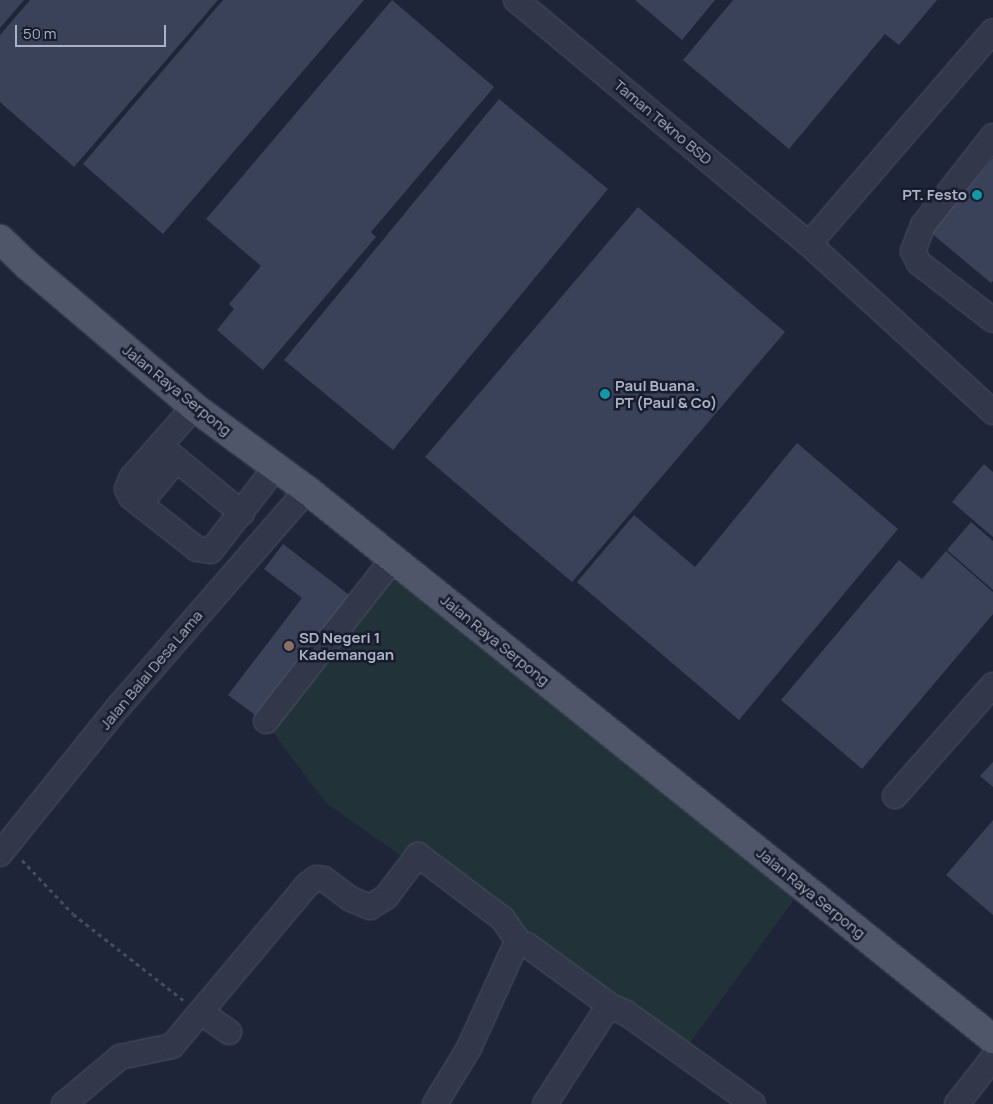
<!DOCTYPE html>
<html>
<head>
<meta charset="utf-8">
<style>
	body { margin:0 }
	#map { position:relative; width:993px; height:1104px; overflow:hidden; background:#1f2538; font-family:Manrope,sans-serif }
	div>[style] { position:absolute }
	.green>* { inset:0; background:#213239 }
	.building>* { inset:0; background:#3a4259 }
	.path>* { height:3px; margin-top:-1.5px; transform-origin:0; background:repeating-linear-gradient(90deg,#3e4f57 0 4px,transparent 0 8px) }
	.roads { filter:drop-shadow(0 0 1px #4d5264) drop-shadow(0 0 1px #4d5264) }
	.minor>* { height:24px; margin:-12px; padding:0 12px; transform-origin:12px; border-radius:12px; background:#323749 }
	.major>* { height:28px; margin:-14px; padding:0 14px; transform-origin:14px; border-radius:14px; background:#505669 }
	.dots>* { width:14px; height:14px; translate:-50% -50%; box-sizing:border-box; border:2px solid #181d2d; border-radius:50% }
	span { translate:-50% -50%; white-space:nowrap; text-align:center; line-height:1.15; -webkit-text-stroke:5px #181d2d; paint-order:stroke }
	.street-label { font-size:15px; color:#acb1c6 }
	.poi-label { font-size:15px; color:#acb1c6; font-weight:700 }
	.right { translate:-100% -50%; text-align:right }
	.left { translate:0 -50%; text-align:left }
	.scale { position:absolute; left:15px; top:25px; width:151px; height:22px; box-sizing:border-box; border:2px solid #acb1c6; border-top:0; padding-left:6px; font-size:15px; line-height:18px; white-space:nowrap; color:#acb1c6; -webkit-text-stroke:4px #181d2d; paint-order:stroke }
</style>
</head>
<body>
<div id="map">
	<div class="green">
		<i style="clip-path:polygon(380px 560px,803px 887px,682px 1054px,326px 803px,258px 713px)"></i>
	</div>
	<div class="building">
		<i style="clip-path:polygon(0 0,24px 0,0 28px)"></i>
		<i style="clip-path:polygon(30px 0,218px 0,74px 167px,0 102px,0 35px)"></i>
		<i style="clip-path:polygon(223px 0,364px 0,163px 234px,83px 164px)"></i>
		<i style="clip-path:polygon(392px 0,494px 87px,371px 232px,376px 237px,263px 370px,217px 330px,234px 309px,229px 304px,261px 266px,206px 219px)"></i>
		<i style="clip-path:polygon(635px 0,715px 0,682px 40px)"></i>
		<i style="clip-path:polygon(733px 0,937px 0,899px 45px,885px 34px,789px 149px,683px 60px)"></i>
		<i style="clip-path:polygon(499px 99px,608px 189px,393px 450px,284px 360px)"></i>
		<i style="clip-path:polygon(993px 158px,993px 281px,991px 283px,930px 232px)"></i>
		<i style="clip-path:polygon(638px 207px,785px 332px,572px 582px,425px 457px)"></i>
		<i style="clip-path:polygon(797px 443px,898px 529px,739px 720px,577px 582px,634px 515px,695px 567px)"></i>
		<i style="clip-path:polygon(984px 464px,993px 472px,993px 537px,952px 502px)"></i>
		<i style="clip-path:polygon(971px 522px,993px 541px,993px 590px,947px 550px)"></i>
		<i style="clip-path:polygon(283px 544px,352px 597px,259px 718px,228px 695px,302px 598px,264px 569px)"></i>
		<i style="clip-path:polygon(946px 551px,993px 592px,993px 614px,862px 769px,781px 700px,899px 560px,922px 579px)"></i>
		<i style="clip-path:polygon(993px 762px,993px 787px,980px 776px)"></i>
		<i style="clip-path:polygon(993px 820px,993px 915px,946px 875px)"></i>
	</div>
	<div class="path">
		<i style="left:22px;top:860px;width:74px;rotate:46.6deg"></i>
		<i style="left:73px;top:914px;width:140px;rotate:38deg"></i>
	</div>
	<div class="roads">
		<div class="minor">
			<i style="left:516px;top:0;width:381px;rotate:39.8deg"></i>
			<i style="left:809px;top:244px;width:249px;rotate:42.4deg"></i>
			<i style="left:993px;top:136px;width:113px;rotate:128.2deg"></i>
			<i style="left:923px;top:225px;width:28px;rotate:111deg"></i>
			<i style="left:913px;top:251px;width:13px;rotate:63deg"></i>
			<i style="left:919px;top:263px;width:93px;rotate:37.6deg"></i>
			<i style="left:809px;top:244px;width:281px;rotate:-49.2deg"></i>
			<i style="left:194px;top:407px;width:94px;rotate:131.5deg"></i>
			<i style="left:132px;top:477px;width:13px;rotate:113deg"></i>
			<i style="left:127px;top:489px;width:9px;rotate:63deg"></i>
			<i style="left:131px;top:497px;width:84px;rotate:38.2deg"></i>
			<i style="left:197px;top:549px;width:14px;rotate:8deg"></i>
			<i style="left:211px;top:551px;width:105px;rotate:-52.4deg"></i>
			<i style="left:160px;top:446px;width:106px;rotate:39.3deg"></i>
			<i style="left:140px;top:504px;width:58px;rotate:-50.6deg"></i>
			<i style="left:266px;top:721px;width:206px;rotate:-51.9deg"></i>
			<i style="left:895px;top:796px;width:148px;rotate:-48.6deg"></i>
			<i style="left:0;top:854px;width:191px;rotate:-51.2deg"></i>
			<i style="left:120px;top:705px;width:285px;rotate:-49deg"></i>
			<i style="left:202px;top:1013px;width:33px;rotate:35deg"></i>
			<i style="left:64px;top:1104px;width:73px;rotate:-40deg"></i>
			<i style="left:120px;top:1057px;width:53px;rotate:-11.9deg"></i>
			<i style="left:172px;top:1046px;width:210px;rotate:-50deg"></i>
			<i style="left:307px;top:885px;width:11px;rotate:-38deg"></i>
			<i style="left:316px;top:878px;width:8px;rotate:7deg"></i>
			<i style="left:324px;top:879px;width:34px;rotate:37deg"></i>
			<i style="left:351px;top:899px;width:21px;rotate:23deg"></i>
			<i style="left:370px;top:907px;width:19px;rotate:-32deg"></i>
			<i style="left:386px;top:897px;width:53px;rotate:-52.7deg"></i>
			<i style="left:418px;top:855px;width:106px;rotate:37deg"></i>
			<i style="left:503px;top:919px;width:29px;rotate:56deg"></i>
			<i style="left:435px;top:1104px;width:66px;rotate:-58.7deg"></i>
			<i style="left:469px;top:1048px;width:114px;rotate:-65.7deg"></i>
			<i style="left:516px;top:944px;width:11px;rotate:5deg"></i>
			<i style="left:527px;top:945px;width:105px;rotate:36.1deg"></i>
			<i style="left:545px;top:1104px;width:112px;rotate:-57deg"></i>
			<i style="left:606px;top:1010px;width:7px;rotate:-27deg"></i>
			<i style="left:612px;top:1007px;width:15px;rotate:23deg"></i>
			<i style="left:626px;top:1013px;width:156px;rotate:35.6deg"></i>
			<i style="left:957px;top:1104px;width:58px;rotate:-52deg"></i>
		</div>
		<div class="major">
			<i style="left:0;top:239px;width:39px;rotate:44deg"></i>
			<i style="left:28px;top:266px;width:218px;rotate:40.3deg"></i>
			<i style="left:194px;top:407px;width:140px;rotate:36.3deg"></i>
			<i style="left:307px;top:490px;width:879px;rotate:38.67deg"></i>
		</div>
	</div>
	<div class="dots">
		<i style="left:977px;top:195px;background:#0f9aa8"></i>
		<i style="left:605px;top:394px;background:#0f9aa8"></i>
		<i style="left:289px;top:646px;background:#8d6e63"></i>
	</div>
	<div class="street-label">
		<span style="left:663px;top:122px;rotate:40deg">Taman Tekno BSD</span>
		<span style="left:177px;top:390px;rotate:39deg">Jalan Raya Serpong</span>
		<span style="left:495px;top:640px;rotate:39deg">Jalan Raya Serpong</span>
		<span style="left:151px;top:670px;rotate:-50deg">Jalan Balai Desa Lama</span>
		<span style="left:811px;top:893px;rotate:39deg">Jalan Raya Serpong</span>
	</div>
	<div class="poi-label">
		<span class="right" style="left:967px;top:195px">PT. Festo</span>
		<span class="left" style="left:615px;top:394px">Paul Buana.<br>PT (Paul &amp; Co)</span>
		<span class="left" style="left:299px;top:646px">SD Negeri 1<br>Kademangan</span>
	</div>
	<div class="scale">50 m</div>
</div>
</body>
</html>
